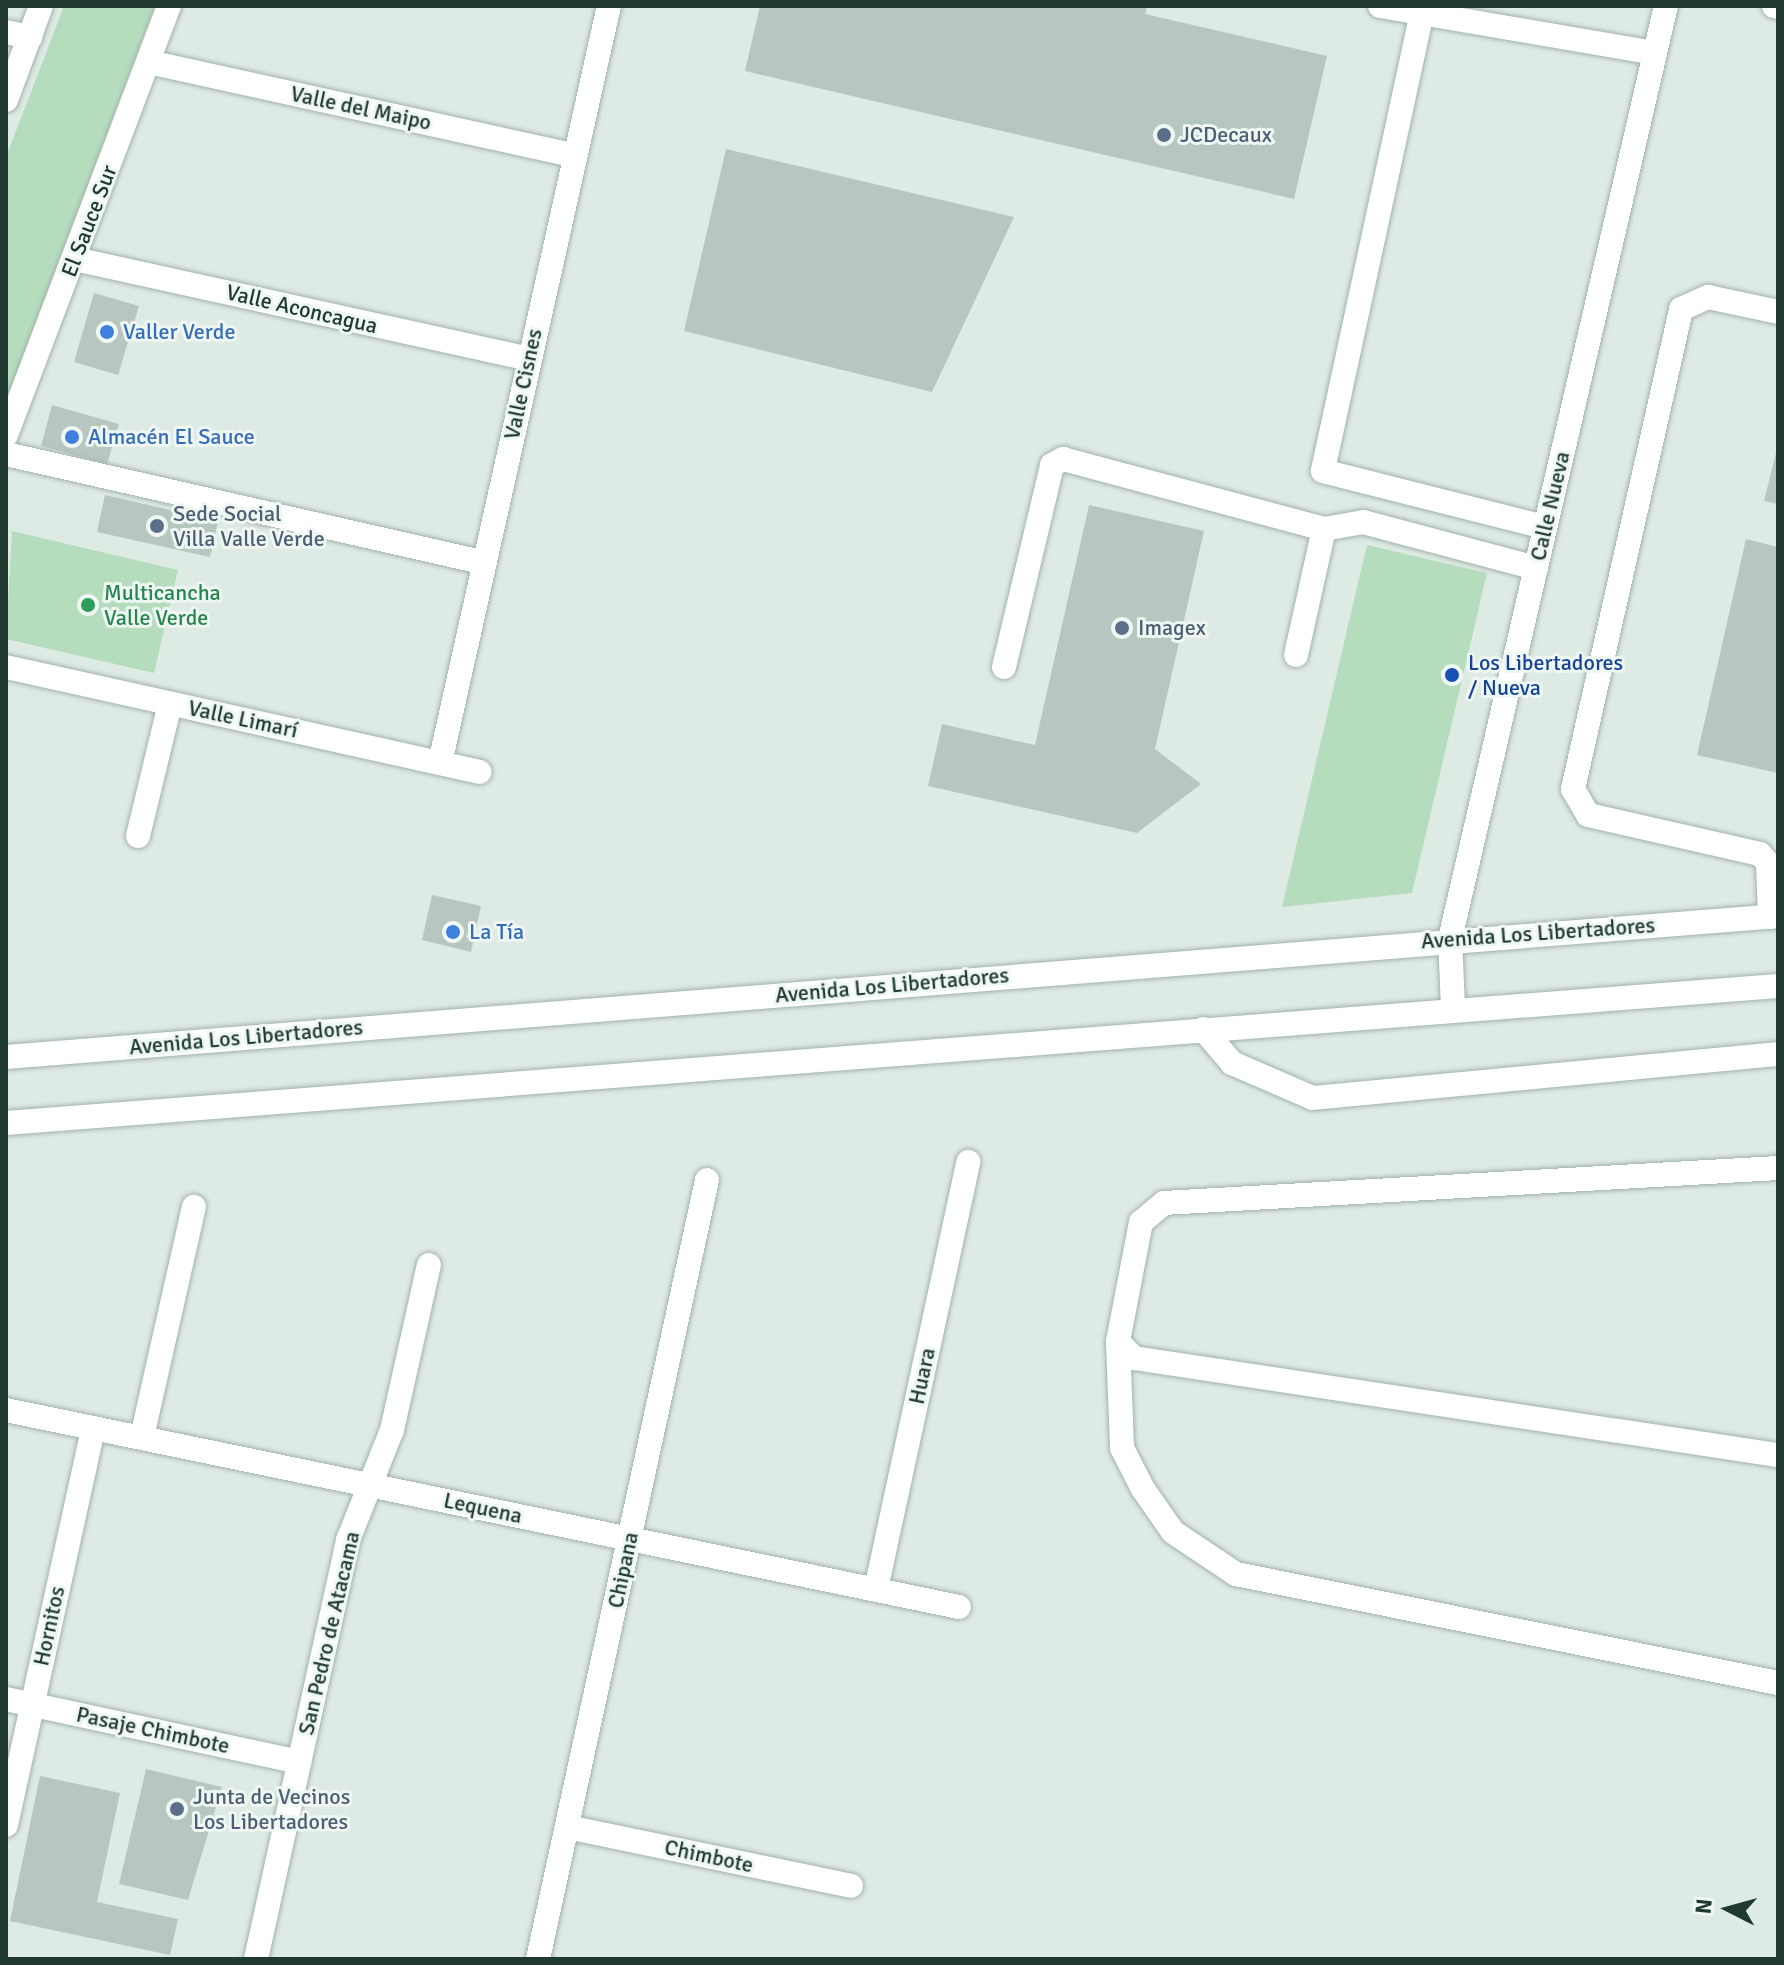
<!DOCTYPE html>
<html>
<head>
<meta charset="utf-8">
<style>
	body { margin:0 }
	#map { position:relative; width:1784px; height:1965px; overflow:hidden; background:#deeae4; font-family:Signika,sans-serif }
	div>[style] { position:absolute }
	.green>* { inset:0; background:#b6dcbe }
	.building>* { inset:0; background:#b7c7c0 }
	.roads { filter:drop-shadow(0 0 2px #a1b2ab) drop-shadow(0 0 2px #a1b2ab) }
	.minor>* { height:24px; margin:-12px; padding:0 12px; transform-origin:12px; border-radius:12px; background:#fff }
	.dots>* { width:22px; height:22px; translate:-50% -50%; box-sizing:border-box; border:4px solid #eef7f2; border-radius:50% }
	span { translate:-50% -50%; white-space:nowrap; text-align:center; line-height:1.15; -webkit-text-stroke:6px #eef7f2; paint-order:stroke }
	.street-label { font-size:22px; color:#203a31 }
	.service-label { font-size:22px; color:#4e5e75 }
	.left { translate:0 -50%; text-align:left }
	.shop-label { font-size:22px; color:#366cbe }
	.leisure-label { font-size:22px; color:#27864d }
	.transit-label { font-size:22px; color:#164399 }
	.frame { position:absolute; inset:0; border:8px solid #203a31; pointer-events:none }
	.north { position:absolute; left:1688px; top:1869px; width:80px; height:80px; -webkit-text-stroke:6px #eef7f2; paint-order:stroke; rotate:276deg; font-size:22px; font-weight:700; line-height:32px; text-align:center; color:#203a31 }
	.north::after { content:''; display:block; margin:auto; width:28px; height:36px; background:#203a31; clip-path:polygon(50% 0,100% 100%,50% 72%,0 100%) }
</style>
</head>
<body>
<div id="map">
	<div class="green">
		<i style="clip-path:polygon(64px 6px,155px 6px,6px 404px,6px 157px)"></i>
		<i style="clip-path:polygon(12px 531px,178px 570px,154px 673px,6px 639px)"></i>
		<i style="clip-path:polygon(1367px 545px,1487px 573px,1412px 893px,1282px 907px)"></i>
	</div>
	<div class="building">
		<i style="clip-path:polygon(760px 6px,1147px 6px,1145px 14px,1327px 56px,1294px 199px,745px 71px)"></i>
		<i style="clip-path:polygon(726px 149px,1014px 217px,932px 392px,684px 331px)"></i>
		<i style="clip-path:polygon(94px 293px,139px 306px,118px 375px,74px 362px)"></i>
		<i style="clip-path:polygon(52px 405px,119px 424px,107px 464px,41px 446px)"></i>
		<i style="clip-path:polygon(1777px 449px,1778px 449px,1778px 504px,1764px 501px)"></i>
		<i style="clip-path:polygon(105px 495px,218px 521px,210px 557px,97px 532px)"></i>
		<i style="clip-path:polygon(1089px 505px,1204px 531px,1155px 749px,1201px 784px,1137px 833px,928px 786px,942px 724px,1035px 745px)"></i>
		<i style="clip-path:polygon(1746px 539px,1778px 547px,1778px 773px,1697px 755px)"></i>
		<i style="clip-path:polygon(432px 895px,481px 906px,471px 952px,422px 940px)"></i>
		<i style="clip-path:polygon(146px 1769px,222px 1787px,188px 1900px,119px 1884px)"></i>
		<i style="clip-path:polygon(40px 1776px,120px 1793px,97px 1902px,178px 1919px,170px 1955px,10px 1921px)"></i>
	</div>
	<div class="roads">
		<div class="minor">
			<i style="left:1380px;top:6px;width:279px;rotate:9.7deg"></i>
			<i style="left:1774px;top:6px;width:4px;rotate:14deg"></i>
			<i style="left:1421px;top:17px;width:464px;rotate:102.2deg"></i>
			<i style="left:1323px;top:471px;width:229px;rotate:14.2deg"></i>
			<i style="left:6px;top:32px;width:25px;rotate:12deg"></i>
			<i style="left:149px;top:62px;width:434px;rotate:12.4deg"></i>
			<i style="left:6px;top:100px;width:100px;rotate:-69.6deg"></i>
			<i style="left:75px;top:259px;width:464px;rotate:12.4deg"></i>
			<i style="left:6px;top:435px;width:459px;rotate:-69.2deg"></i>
			<i style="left:6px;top:454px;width:490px;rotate:12.8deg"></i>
			<i style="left:1296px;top:655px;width:129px;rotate:-77.5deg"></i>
			<i style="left:6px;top:667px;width:485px;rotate:12.5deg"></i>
			<i style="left:1004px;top:667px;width:208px;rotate:-76.6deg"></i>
			<i style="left:1052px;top:465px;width:13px;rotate:-29deg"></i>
			<i style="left:1063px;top:459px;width:270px;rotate:15deg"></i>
			<i style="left:1324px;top:529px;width:40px;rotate:-10deg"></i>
			<i style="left:1363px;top:522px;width:179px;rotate:14.9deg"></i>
			<i style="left:440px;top:763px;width:776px;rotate:-77.42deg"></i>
			<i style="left:138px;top:836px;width:136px;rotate:-76.4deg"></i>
			<i style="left:1770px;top:917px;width:54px;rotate:-92.1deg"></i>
			<i style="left:1768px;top:863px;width:12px;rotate:-132deg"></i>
			<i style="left:1760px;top:854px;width:176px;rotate:-167.2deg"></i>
			<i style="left:1588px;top:815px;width:30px;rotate:-120deg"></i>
			<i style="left:1573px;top:789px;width:492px;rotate:-77.3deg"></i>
			<i style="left:1681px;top:309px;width:30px;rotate:-24deg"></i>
			<i style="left:1708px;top:297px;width:72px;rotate:12.1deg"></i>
			<i style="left:1453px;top:1007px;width:68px;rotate:-92.5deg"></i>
			<i style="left:1450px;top:939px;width:958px;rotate:-76.97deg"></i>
			<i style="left:1203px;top:1029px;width:45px;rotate:49.5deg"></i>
			<i style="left:1232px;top:1063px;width:88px;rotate:23.4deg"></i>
			<i style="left:1313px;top:1098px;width:467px;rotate:-5.4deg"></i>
			<i style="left:6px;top:1057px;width:1778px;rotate:-4.55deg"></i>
			<i style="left:6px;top:1123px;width:1777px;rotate:-4.42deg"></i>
			<i style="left:1778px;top:1168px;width:615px;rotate:176.74deg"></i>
			<i style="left:1164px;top:1203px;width:30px;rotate:140deg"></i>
			<i style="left:1141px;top:1222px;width:122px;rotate:100.9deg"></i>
			<i style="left:1118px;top:1342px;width:23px;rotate:45deg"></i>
			<i style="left:1134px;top:1358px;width:651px;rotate:8.57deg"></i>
			<i style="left:1118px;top:1342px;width:106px;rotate:87.8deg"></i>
			<i style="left:1122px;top:1448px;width:46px;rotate:62.9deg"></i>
			<i style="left:1143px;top:1489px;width:52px;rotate:55.1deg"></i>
			<i style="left:1173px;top:1532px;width:76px;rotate:33.7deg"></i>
			<i style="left:1236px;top:1574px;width:553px;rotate:11.37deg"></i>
			<i style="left:6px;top:1410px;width:973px;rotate:11.68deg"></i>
			<i style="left:142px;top:1437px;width:236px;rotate:-77.3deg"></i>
			<i style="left:876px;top:1589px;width:437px;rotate:-77.8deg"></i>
			<i style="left:6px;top:1699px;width:300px;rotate:12.1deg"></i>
			<i style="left:6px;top:1825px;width:406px;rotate:-77.6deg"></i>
			<i style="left:567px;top:1827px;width:290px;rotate:11.7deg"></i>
			<i style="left:256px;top:1959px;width:429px;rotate:-77.6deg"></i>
			<i style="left:348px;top:1540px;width:118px;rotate:-68.2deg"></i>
			<i style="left:392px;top:1430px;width:169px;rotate:-77.4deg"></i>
			<i style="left:538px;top:1959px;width:797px;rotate:-77.76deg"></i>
		</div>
	</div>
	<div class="dots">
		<i style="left:1164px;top:135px;background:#5c6f8a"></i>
		<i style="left:107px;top:332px;background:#3f7fe0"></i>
		<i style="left:72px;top:437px;background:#3f7fe0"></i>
		<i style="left:157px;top:526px;background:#5c6f8a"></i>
		<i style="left:88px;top:605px;background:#2e9e5b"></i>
		<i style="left:1122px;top:628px;background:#5c6f8a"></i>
		<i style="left:1452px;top:675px;background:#1a4fb4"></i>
		<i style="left:453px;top:932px;background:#3f7fe0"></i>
		<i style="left:177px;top:1809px;background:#5c6f8a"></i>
	</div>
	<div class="street-label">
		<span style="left:361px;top:108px;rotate:12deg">Valle del Maipo</span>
		<span style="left:89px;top:221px;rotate:-69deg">El Sauce Sur</span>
		<span style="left:302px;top:309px;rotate:13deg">Valle Aconcagua</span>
		<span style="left:523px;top:384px;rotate:-78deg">Valle Cisnes</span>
		<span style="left:1550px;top:506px;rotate:-77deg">Calle Nueva</span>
		<span style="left:243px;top:719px;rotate:12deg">Valle Limarí</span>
		<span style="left:1538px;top:933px;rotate:-4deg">Avenida Los Libertadores</span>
		<span style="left:892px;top:985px;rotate:-5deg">Avenida Los Libertadores</span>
		<span style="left:246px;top:1037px;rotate:-5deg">Avenida Los Libertadores</span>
		<span style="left:922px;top:1376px;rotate:-78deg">Huara</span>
		<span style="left:483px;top:1508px;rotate:12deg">Lequena</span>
		<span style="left:623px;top:1570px;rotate:-78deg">Chipana</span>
		<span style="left:49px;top:1626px;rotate:-78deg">Hornitos</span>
		<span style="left:329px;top:1633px;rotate:-77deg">San Pedro de Atacama</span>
		<span style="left:153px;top:1730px;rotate:12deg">Pasaje Chimbote</span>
		<span style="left:709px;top:1856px;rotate:12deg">Chimbote</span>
	</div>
	<div class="service-label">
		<span class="left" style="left:1180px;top:135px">JCDecaux</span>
		<span class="left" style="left:173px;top:526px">Sede Social<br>Villa Valle Verde</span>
		<span class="left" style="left:1138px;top:628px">Imagex</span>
		<span class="left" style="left:193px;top:1809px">Junta de Vecinos<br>Los Libertadores</span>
	</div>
	<div class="shop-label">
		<span class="left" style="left:123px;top:332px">Valler Verde</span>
		<span class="left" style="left:88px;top:437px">Almacén El Sauce</span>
		<span class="left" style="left:469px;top:932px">La Tía</span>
	</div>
	<div class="leisure-label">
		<span class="left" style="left:104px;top:605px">Multicancha<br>Valle Verde</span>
	</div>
	<div class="transit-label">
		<span class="left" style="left:1468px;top:675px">Los Libertadores<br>/ Nueva</span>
	</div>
	<div class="frame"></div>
	<div class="north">N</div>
</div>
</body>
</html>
